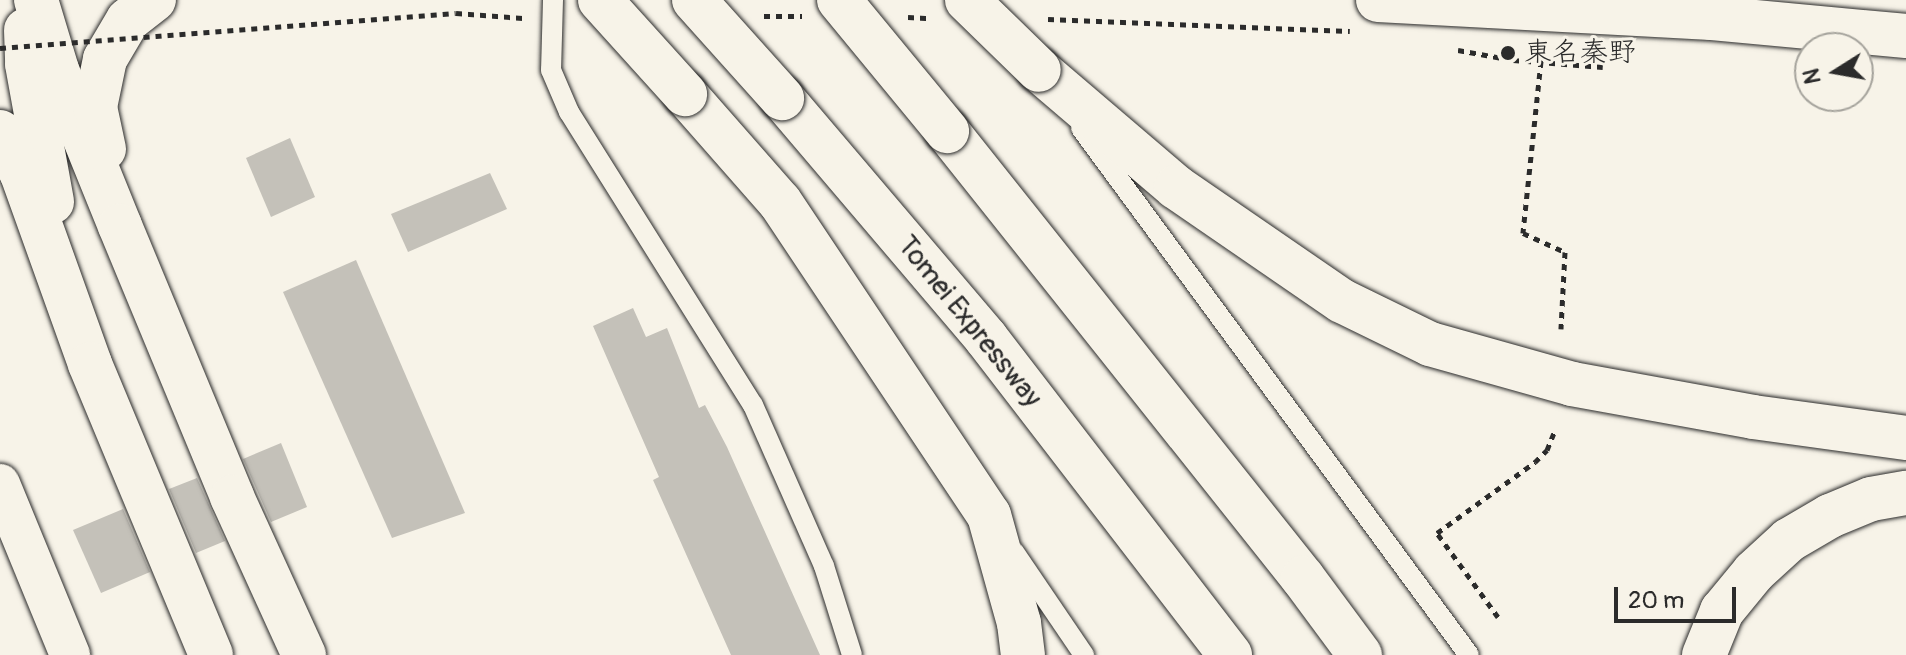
<!DOCTYPE html>
<html>
<head>
<meta charset="utf-8">
<style>
	body { margin:0 }
	#map { position:relative; width:1906px; height:655px; overflow:hidden; background:#f7f3e8; font-family:Pangolin,"Klee One",sans-serif }
	div>[style] { position:absolute }
	.building>* { inset:0; background:#c4c1b9 }
	.path>* { height:5px; margin-top:-2.5px; transform-origin:0; background:repeating-linear-gradient(90deg,#2b2b2b 0 6px,transparent 0 12px) }
	.roads { filter:drop-shadow(0 0 2px #2b2b2b) drop-shadow(0 0 2px #2b2b2b) }
	.service>* { height:20px; margin:-10px; padding:0 10px; transform-origin:10px; border-radius:10px; background:#f7f3e8 }
	.minor>* { height:40px; margin:-20px; padding:0 20px; transform-origin:20px; border-radius:20px; background:#f7f3e8 }
	.primary>* { height:44px; margin:-22px; padding:0 22px; transform-origin:22px; border-radius:22px; background:#f7f3e8 }
	.motorway>* { height:44px; margin:-22px; padding:0 22px; transform-origin:22px; border-radius:22px; background:#f7f3e8 }
	.path-bridge>* { height:5px; margin-top:-2.5px; transform-origin:0; background:repeating-linear-gradient(90deg,#2b2b2b 0 6px,transparent 0 12px) }
	.bridges { filter:drop-shadow(0 0 2px #2b2b2b) drop-shadow(0 0 2px #2b2b2b) }
	.motorway-bridge>* { height:44px; margin:-22px; padding:0 22px; transform-origin:22px; border-radius:22px; background:#f7f3e8 }
	.dots>* { width:22px; height:22px; translate:-50% -50%; box-sizing:border-box; border:4px solid #f7f3e8; border-radius:50% }
	span { translate:-50% -50%; white-space:nowrap; text-align:center; line-height:1.15; -webkit-text-stroke:6px #f7f3e8; paint-order:stroke }
	.poi-label { font-size:28px; color:#2b2b2b }
	.left { translate:0 -50%; text-align:left }
	.street-label { font-size:28px; color:#2b2b2b }
	.north { position:absolute; left:1794px; top:32px; width:80px; height:80px; box-sizing:border-box; background:#f7f3e8; border:2px solid #a5a39c; border-radius:50%; rotate:259deg; font-size:22px; font-weight:700; line-height:32px; text-align:center; color:#2b2b2b }
	.north::after { content:''; display:block; margin:auto; width:28px; height:36px; background:#2b2b2b; clip-path:polygon(50% 0,100% 100%,50% 72%,0 100%) }
	.scale { position:absolute; left:1614px; top:587px; width:122px; height:36px; box-sizing:border-box; border:4px solid #2b2b2b; border-top:0; padding-left:10px; font-size:24px; line-height:28px; white-space:nowrap; color:#2b2b2b; -webkit-text-stroke:6px #f7f3e8; paint-order:stroke }
</style>
</head>
<body>
<div id="map">
	<div class="building">
		<i style="clip-path:polygon(290px 138px,315px 197px,271px 217px,246px 158px)"></i>
		<i style="clip-path:polygon(490px 173px,507px 209px,408px 252px,391px 214px)"></i>
		<i style="clip-path:polygon(356px 260px,465px 513px,392px 538px,283px 292px)"></i>
		<i style="clip-path:polygon(633px 308px,646px 337px,667px 328px,699px 408px,705px 405px,727px 447px,820px 655px,731px 655px,653px 480px,659px 477px,593px 326px)"></i>
		<i style="clip-path:polygon(281px 443px,307px 507px,271px 522px,243px 459px)"></i>
		<i style="clip-path:polygon(197px 478px,225px 541px,196px 553px,169px 489px)"></i>
		<i style="clip-path:polygon(123px 509px,150px 572px,101px 593px,73px 530px)"></i>
	</div>
	<div class="path">
		<i style="left:456px;top:13px;width:67px;rotate:4.3deg"></i>
		<i style="left:764px;top:16px;width:38px"></i>
		<i style="left:908px;top:17px;width:22px;rotate:3deg"></i>
		<i style="left:1048px;top:19px;width:302px;rotate:2.3deg"></i>
		<i style="left:1458px;top:50px;width:56px;rotate:10.3deg"></i>
		<i style="left:1513px;top:60px;width:90px;rotate:4.4deg"></i>
		<i style="left:1541px;top:61px;width:173px;rotate:96deg"></i>
		<i style="left:1523px;top:233px;width:46px;rotate:24.3deg"></i>
		<i style="left:1565px;top:252px;width:77px;rotate:93deg"></i>
		<i style="left:1498px;top:617px;width:104px;rotate:-126deg"></i>
		<i style="left:1437px;top:533px;width:121px;rotate:-35.9deg"></i>
		<i style="left:1535px;top:462px;width:17px;rotate:-45deg"></i>
		<i style="left:1547px;top:450px;width:22px;rotate:-68deg"></i>
	</div>
	<div class="roads">
		<div class="service">
			<i style="left:553px;top:0;width:70px;rotate:91.6deg"></i>
			<i style="left:551px;top:70px;width:46px;rotate:66.8deg"></i>
			<i style="left:569px;top:112px;width:346px;rotate:57.9deg"></i>
			<i style="left:753px;top:405px;width:176px;rotate:66.2deg"></i>
			<i style="left:824px;top:566px;width:93px;rotate:72.5deg"></i>
			<i style="left:1081px;top:128px;width:654px;rotate:53.64deg"></i>
			<i style="left:1014px;top:552px;width:125px;rotate:55.8deg"></i>
		</div>
		<div class="minor">
			<i style="left:0;top:484px;width:185px;rotate:67.7deg"></i>
		</div>
		<div class="primary">
			<i style="left:1378px;top:0;width:334px;rotate:3.1deg"></i>
			<i style="left:1712px;top:18px;width:195px;rotate:5.3deg"></i>
		</div>
		<div class="motorway">
			<i style="left:36px;top:0;width:73px;rotate:73.3deg"></i>
			<i style="left:57px;top:70px;width:168px;rotate:68deg"></i>
			<i style="left:120px;top:226px;width:293px;rotate:67.5deg"></i>
			<i style="left:232px;top:497px;width:174px;rotate:65.5deg"></i>
			<i style="left:26px;top:30px;width:34px;rotate:88deg"></i>
			<i style="left:27px;top:64px;width:140px;rotate:79.7deg"></i>
			<i style="left:1039px;top:70px;width:180px;rotate:40.5deg"></i>
			<i style="left:1176px;top:187px;width:201px;rotate:34.5deg"></i>
			<i style="left:1342px;top:301px;width:98px;rotate:26deg"></i>
			<i style="left:1430px;top:344px;width:148px;rotate:15.7deg"></i>
			<i style="left:1572px;top:384px;width:184px;rotate:10.3deg"></i>
			<i style="left:1753px;top:417px;width:154px;rotate:7.8deg"></i>
			<i style="left:685px;top:94px;width:144px;rotate:48.7deg"></i>
			<i style="left:780px;top:202px;width:376px;rotate:56.3deg"></i>
			<i style="left:989px;top:515px;width:112px;rotate:74.5deg"></i>
			<i style="left:1019px;top:623px;width:32px;rotate:83deg"></i>
			<i style="left:782px;top:98px;width:315px;rotate:49.6deg"></i>
			<i style="left:986px;top:338px;width:400px;rotate:52.4deg"></i>
			<i style="left:947px;top:131px;width:571px;rotate:51.47deg"></i>
			<i style="left:1303px;top:578px;width:96px;rotate:53.5deg"></i>
			<i style="left:0;top:132px;width:47px;rotate:62.4deg"></i>
			<i style="left:22px;top:174px;width:202px;rotate:70.3deg"></i>
			<i style="left:90px;top:364px;width:315px;rotate:67.4deg"></i>
			<i style="left:104px;top:149px;width:43px;rotate:-102.1deg"></i>
			<i style="left:95px;top:107px;width:49px;rotate:-78.2deg"></i>
			<i style="left:105px;top:59px;width:45px;rotate:-59.5deg"></i>
			<i style="left:128px;top:20px;width:33px;rotate:-38deg"></i>
			<i style="left:1704px;top:655px;width:48px;rotate:-67.8deg"></i>
			<i style="left:1722px;top:611px;width:50px;rotate:-50.6deg"></i>
			<i style="left:1754px;top:572px;width:47px;rotate:-42.4deg"></i>
			<i style="left:1789px;top:540px;width:48px;rotate:-30.3deg"></i>
			<i style="left:1830px;top:516px;width:44px;rotate:-22.5deg"></i>
			<i style="left:1871px;top:499px;width:36px;rotate:-10deg"></i>
		</div>
	</div>
	<div class="path-bridge">
		<i style="left:0;top:48px;width:457px;rotate:-4.4deg"></i>
	</div>
	<div class="bridges">
		<div class="motorway-bridge">
			<i style="left:600px;top:0;width:127px;rotate:47.9deg"></i>
			<i style="left:694px;top:0;width:132px;rotate:48.1deg"></i>
			<i style="left:839px;top:0;width:170px;rotate:50.5deg"></i>
			<i style="left:967px;top:0;width:100px;rotate:44.2deg"></i>
		</div>
	</div>
	<div class="dots">
		<i style="left:1508px;top:53px;background:#2b2b2b"></i>
	</div>
	<div class="poi-label">
		<span class="left" style="left:1524px;top:53px">東名秦野</span>
	</div>
	<div class="street-label">
		<span style="left:969px;top:322px;rotate:51deg">Tomei Expressway</span>
	</div>
	<div class="north">N</div>
	<div class="scale">20 m</div>
</div>
</body>
</html>
